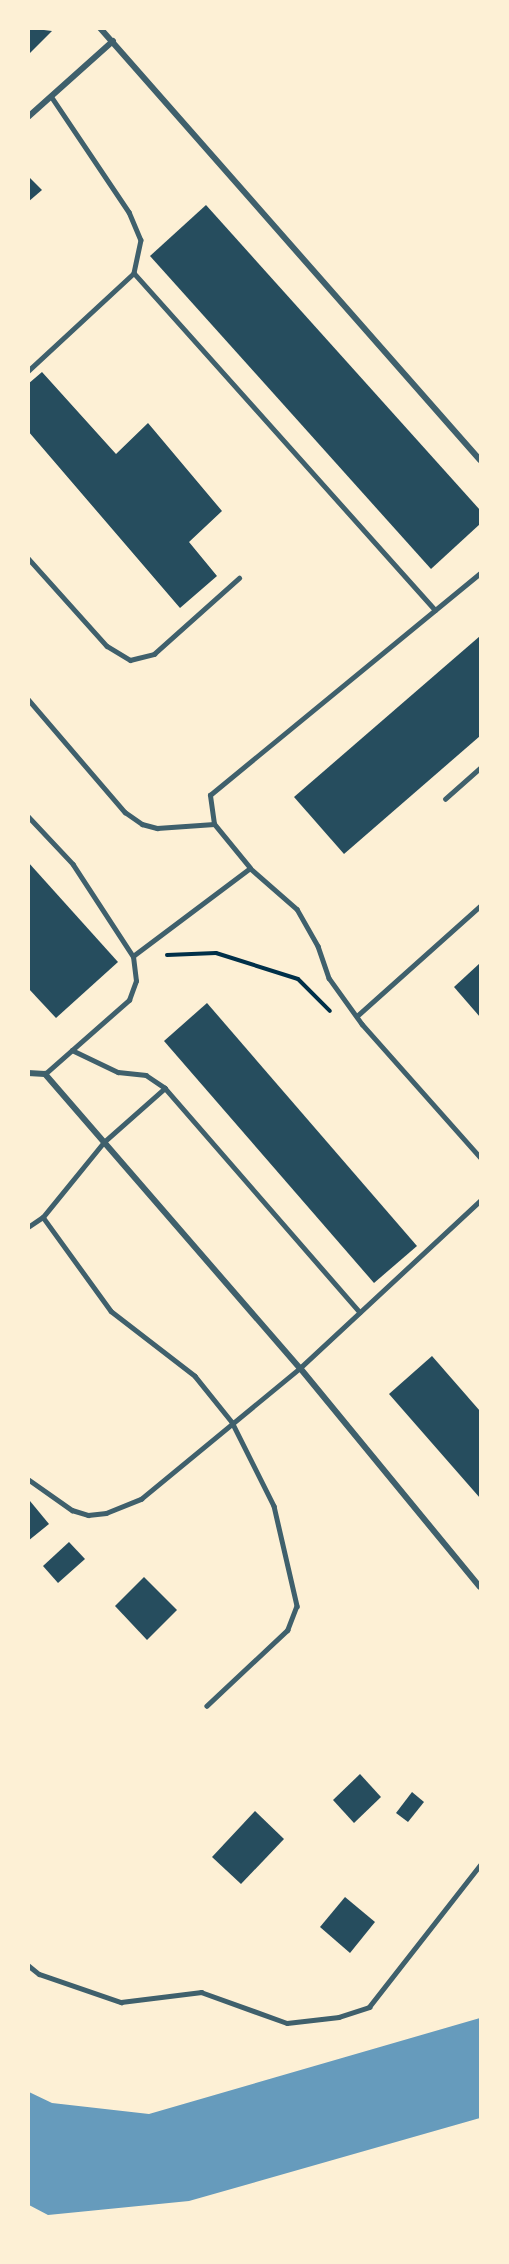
<!DOCTYPE html>
<html>
<head>
<meta charset="utf-8">
<style>
	body { margin:0 }
	#map { position:relative; width:509px; height:2264px; overflow:hidden; background:#fdf0d5; font-family:Montserrat,sans-serif }
	div>[style] { position:absolute }
	.water>* { inset:0; background:#669bbc }
	.building>* { inset:0; background:#264d5e }
	.path>* { height:4px; margin:-2px; padding:0 2px; transform-origin:2px; border-radius:2px; background:#003049 }
	.service>* { height:4.5px; margin:-2.25px; padding:0 2.25px; transform-origin:2.25px; border-radius:2.25px; background:#3f606c }
	.minor>* { height:6px; margin:-3px; padding:0 3px; transform-origin:3px; border-radius:3px; background:#3f606c }
	span { translate:-50% -50%; white-space:nowrap; text-align:center; line-height:1.15; -webkit-text-stroke:5px #fdf0d5; paint-order:stroke }
	.frame { position:absolute; inset:0; border:30px solid #fdf0d5; pointer-events:none }
</style>
</head>
<body>
<div id="map">
	<div class="water">
		<i style="clip-path:polygon(480px 2018px,480px 2118px,189px 2201px,48px 2215px,29px 2205px,29px 2092px,52px 2103px,149px 2114px)"></i>
	</div>
	<div class="building">
		<i style="clip-path:polygon(28px 28px,52px 31px,28px 55px)"></i>
		<i style="clip-path:polygon(28px 176px,42px 190px,28px 202px)"></i>
		<i style="clip-path:polygon(206px 205px,480px 510px,480px 524px,431px 569px,150px 256px)"></i>
		<i style="clip-path:polygon(42px 372px,116px 454px,148px 423px,222px 511px,189px 542px,217px 576px,180px 608px,28px 431px,28px 384px)"></i>
		<i style="clip-path:polygon(480px 636px,480px 736px,344px 854px,294px 797px)"></i>
		<i style="clip-path:polygon(28px 862px,118px 962px,56px 1018px,28px 988px)"></i>
		<i style="clip-path:polygon(480px 963px,480px 1017px,454px 987px)"></i>
		<i style="clip-path:polygon(207px 1003px,417px 1246px,374px 1283px,164px 1041px)"></i>
		<i style="clip-path:polygon(432px 1356px,480px 1411px,480px 1498px,389px 1394px)"></i>
		<i style="clip-path:polygon(30px 1501px,49px 1524px,28px 1541px,28px 1503px)"></i>
		<i style="clip-path:polygon(69px 1542px,85px 1559px,58px 1583px,43px 1566px)"></i>
		<i style="clip-path:polygon(144px 1577px,177px 1610px,147px 1640px,115px 1606px)"></i>
		<i style="clip-path:polygon(360px 1774px,381px 1797px,354px 1823px,333px 1800px)"></i>
		<i style="clip-path:polygon(412px 1792px,424px 1802px,408px 1822px,396px 1813px)"></i>
		<i style="clip-path:polygon(255px 1811px,284px 1839px,241px 1884px,212px 1857px)"></i>
		<i style="clip-path:polygon(345px 1897px,375px 1922px,350px 1953px,320px 1927px)"></i>
	</div>
	<div class="path">
		<i style="left:167px;top:955px;width:49px;rotate:-2.3deg"></i>
		<i style="left:216px;top:953px;width:86px;rotate:17.6deg"></i>
		<i style="left:298px;top:979px;width:45px;rotate:45deg"></i>
	</div>
	<div class="service">
		<i style="left:51px;top:96px;width:140px;rotate:56.1deg"></i>
		<i style="left:129px;top:212px;width:30px;rotate:67deg"></i>
		<i style="left:141px;top:240px;width:34px;rotate:102deg"></i>
		<i style="left:134px;top:273px;width:452px;rotate:48.2deg"></i>
		<i style="left:28px;top:371px;width:144px;rotate:-42.8deg"></i>
		<i style="left:28px;top:558px;width:118px;rotate:48.1deg"></i>
		<i style="left:107px;top:646px;width:27px;rotate:31deg"></i>
		<i style="left:130px;top:660px;width:25px;rotate:-14deg"></i>
		<i style="left:154px;top:654px;width:114px;rotate:-41.8deg"></i>
		<i style="left:28px;top:699px;width:149px;rotate:49.4deg"></i>
		<i style="left:125px;top:812px;width:21px;rotate:35deg"></i>
		<i style="left:142px;top:824px;width:16px;rotate:15deg"></i>
		<i style="left:157px;top:828px;width:57px;rotate:-4deg"></i>
		<i style="left:445px;top:799px;width:47px;rotate:-41.5deg"></i>
		<i style="left:28px;top:816px;width:66px;rotate:46.8deg"></i>
		<i style="left:73px;top:864px;width:110px;rotate:56.9deg"></i>
		<i style="left:133px;top:956px;width:146px;rotate:-36.9deg"></i>
		<i style="left:250px;top:868px;width:57px;rotate:-129.3deg"></i>
		<i style="left:214px;top:824px;width:29px;rotate:-98deg"></i>
		<i style="left:210px;top:795px;width:350px;rotate:-39.4deg"></i>
		<i style="left:250px;top:868px;width:62px;rotate:41.1deg"></i>
		<i style="left:297px;top:909px;width:43px;rotate:60.4deg"></i>
		<i style="left:318px;top:946px;width:34px;rotate:71deg"></i>
		<i style="left:329px;top:978px;width:57px;rotate:54.3deg"></i>
		<i style="left:362px;top:1024px;width:178px;rotate:48.4deg"></i>
		<i style="left:357px;top:1016px;width:165px;rotate:-41.8deg"></i>
		<i style="left:72px;top:1050px;width:51px;rotate:25.6deg"></i>
		<i style="left:118px;top:1072px;width:28px;rotate:6deg"></i>
		<i style="left:146px;top:1075px;width:23px;rotate:34deg"></i>
		<i style="left:165px;top:1088px;width:297px;rotate:49deg"></i>
		<i style="left:45px;top:1074px;width:112px;rotate:-41.4deg"></i>
		<i style="left:129px;top:1000px;width:20px;rotate:-70deg"></i>
		<i style="left:136px;top:981px;width:25px;rotate:-97deg"></i>
		<i style="left:43px;top:1217px;width:116px;rotate:54.1deg"></i>
		<i style="left:111px;top:1311px;width:106px;rotate:37.7deg"></i>
		<i style="left:195px;top:1376px;width:59px;rotate:51.2deg"></i>
		<i style="left:232px;top:1422px;width:94px;rotate:63.4deg"></i>
		<i style="left:274px;top:1506px;width:103px;rotate:77deg"></i>
		<i style="left:297px;top:1606px;width:26px;rotate:111deg"></i>
		<i style="left:288px;top:1630px;width:111px;rotate:136.8deg"></i>
		<i style="left:28px;top:1227px;width:18px;rotate:-34deg"></i>
		<i style="left:43px;top:1217px;width:97px;rotate:-50.9deg"></i>
		<i style="left:104px;top:1142px;width:81px;rotate:-41.5deg"></i>
		<i style="left:28px;top:1479px;width:54px;rotate:35.2deg"></i>
		<i style="left:72px;top:1510px;width:17px;rotate:17deg"></i>
		<i style="left:88px;top:1515px;width:18px;rotate:-6deg"></i>
		<i style="left:106px;top:1513px;width:38px;rotate:-22deg"></i>
		<i style="left:141px;top:1499px;width:206px;rotate:-39.5deg"></i>
		<i style="left:300px;top:1368px;width:246px;rotate:-42.9deg"></i>
		<i style="left:28px;top:1965px;width:14px;rotate:39deg"></i>
		<i style="left:39px;top:1974px;width:87px;rotate:18.9deg"></i>
		<i style="left:121px;top:2002px;width:81px;rotate:-7.1deg"></i>
		<i style="left:201px;top:1992px;width:91px;rotate:19.8deg"></i>
		<i style="left:287px;top:2023px;width:52px;rotate:-6.6deg"></i>
		<i style="left:339px;top:2017px;width:32px;rotate:-18deg"></i>
		<i style="left:369px;top:2007px;width:180px;rotate:-52deg"></i>
	</div>
	<div class="minor">
		<i style="left:100px;top:28px;width:575px;rotate:48.66deg"></i>
		<i style="left:28px;top:117px;width:114px;rotate:-41.8deg"></i>
		<i style="left:28px;top:1073px;width:17px;rotate:3deg"></i>
		<i style="left:45px;top:1074px;width:389px;rotate:49.1deg"></i>
		<i style="left:300px;top:1368px;width:283px;rotate:50.6deg"></i>
	</div>
	<div class="frame"></div>
</div>
</body>
</html>
